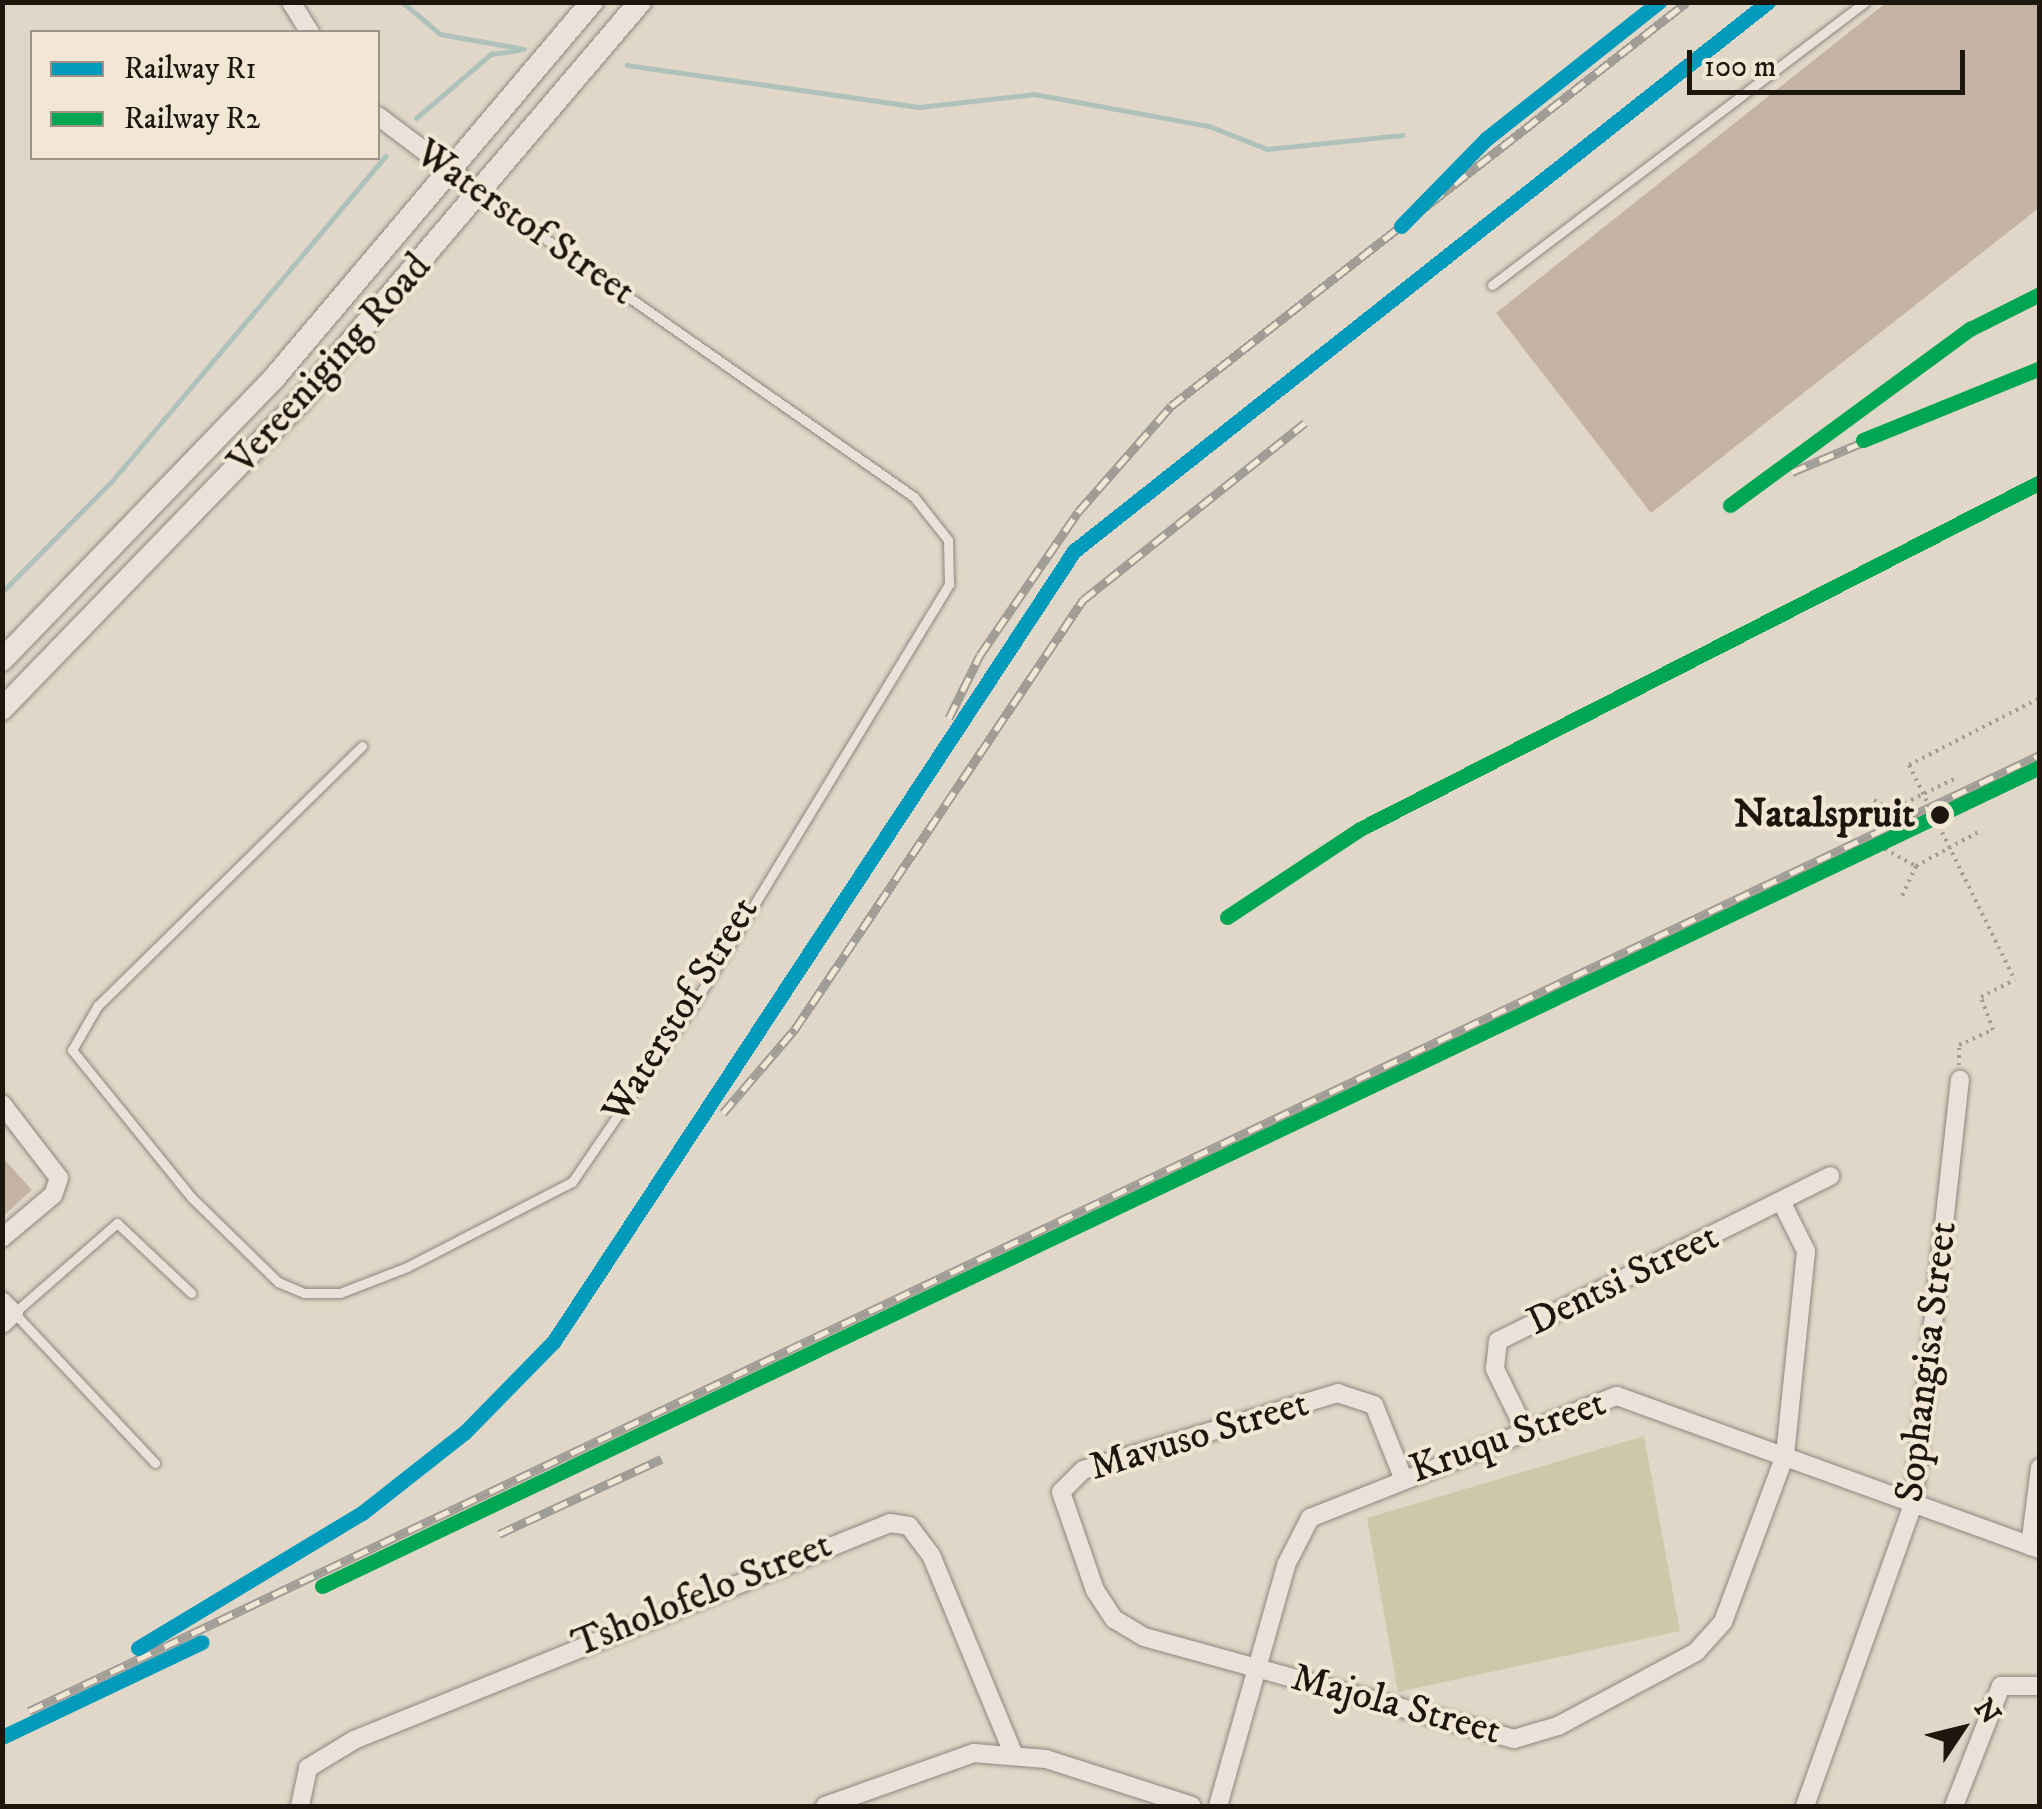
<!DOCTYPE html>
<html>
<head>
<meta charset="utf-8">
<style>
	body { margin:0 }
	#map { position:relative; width:2042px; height:1809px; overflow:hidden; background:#e0d7c8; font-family:"IM FELL DW Pica",serif }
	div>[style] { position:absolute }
	.green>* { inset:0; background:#cbc9a9 }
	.stream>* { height:5px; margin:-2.5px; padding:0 2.5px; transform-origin:2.5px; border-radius:2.5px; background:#aec2bb }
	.building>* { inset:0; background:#c4b3a5 }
	.path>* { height:4px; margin-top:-2px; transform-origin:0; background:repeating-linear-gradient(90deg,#a09c96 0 2.5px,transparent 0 7.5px) }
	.roads { filter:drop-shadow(0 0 2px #8d877d) drop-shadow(0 0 2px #8d877d) }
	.lane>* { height:9px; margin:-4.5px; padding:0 4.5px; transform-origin:4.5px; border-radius:4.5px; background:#e8e2db }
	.street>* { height:18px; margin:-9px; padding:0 9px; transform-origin:9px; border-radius:9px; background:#e8e2db }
	.secondary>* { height:22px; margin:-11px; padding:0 11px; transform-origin:11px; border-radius:11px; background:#e8e2db }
	.rail>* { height:9px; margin-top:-4.5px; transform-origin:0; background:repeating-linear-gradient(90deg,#f2e6d5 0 15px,#a09c96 0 30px); box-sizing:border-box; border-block:2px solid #a09c96 }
	.path-bridge>* { height:4px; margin-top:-2px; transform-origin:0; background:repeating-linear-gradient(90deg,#a09c96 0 2.5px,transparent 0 7.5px) }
	.rail-1>* { height:15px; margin:-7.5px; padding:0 7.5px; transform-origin:7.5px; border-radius:7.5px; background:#039abb }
	.rail-2>* { height:15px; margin:-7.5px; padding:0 7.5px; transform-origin:7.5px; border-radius:7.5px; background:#00a651 }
	.dots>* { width:28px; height:28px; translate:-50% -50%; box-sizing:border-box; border:5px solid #f2e6d5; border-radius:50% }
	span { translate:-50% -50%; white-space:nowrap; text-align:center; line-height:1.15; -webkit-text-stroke:8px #f2e6d5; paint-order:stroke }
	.street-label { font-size:40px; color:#1d160d }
	.stop-label { font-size:40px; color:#1d160d; font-weight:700 }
	.right { translate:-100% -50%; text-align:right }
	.frame { position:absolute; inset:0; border:5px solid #1d160d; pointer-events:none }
	.legend { position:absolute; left:30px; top:30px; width:350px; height:130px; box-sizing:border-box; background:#f2e6d5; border:2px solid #9d9385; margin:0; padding:12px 18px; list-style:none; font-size:30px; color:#1d160d }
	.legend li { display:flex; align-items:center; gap:20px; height:50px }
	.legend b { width:50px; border:2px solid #9d9385 }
	.north { position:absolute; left:1912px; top:1679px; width:100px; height:100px; -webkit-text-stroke:8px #f2e6d5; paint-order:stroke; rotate:55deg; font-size:28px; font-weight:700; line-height:40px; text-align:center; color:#1d160d }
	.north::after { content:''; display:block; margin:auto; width:35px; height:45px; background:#1d160d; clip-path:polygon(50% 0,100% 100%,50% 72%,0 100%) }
	.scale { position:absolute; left:1687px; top:50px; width:278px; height:45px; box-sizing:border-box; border:5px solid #1d160d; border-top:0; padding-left:12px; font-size:30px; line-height:35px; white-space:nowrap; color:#1d160d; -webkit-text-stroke:8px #f2e6d5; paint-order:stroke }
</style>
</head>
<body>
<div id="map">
	<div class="green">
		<i style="clip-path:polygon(1644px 1436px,1680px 1631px,1398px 1692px,1367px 1518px)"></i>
	</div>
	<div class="stream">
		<i style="left:402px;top:2px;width:50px;rotate:40.1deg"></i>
		<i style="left:440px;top:34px;width:85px;rotate:10.1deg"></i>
		<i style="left:627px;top:65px;width:295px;rotate:8.2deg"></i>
		<i style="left:919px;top:107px;width:116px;rotate:-6.4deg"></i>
		<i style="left:1034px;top:94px;width:178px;rotate:10.4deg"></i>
		<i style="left:1209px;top:126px;width:62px;rotate:21.6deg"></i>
		<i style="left:1267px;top:149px;width:136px;rotate:-5.9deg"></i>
		<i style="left:416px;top:118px;width:99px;rotate:-40.5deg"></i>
		<i style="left:491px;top:54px;width:28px;rotate:-8deg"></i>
		<i style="left:2px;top:592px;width:155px;rotate:-45.3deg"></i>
		<i style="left:111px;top:482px;width:426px;rotate:-49.9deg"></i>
	</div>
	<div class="building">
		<i style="clip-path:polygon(1887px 2px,2040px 2px,2040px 207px,1651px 513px,1496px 313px)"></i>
		<i style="clip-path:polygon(2px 1157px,32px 1190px,2px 1217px)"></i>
	</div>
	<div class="path">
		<i style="left:1909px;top:765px;width:147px;rotate:-27.1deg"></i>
		<i style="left:1874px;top:800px;width:20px;rotate:30deg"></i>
		<i style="left:1891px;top:810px;width:16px;rotate:120deg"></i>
		<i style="left:1891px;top:810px;width:70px;rotate:-26.2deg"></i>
		<i style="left:1885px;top:849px;width:35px;rotate:29deg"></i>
		<i style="left:1916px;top:866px;width:35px;rotate:115deg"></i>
		<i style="left:1916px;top:866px;width:71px;rotate:-28.7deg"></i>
		<i style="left:1959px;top:1065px;width:20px;rotate:-90deg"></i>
		<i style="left:1959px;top:1045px;width:37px;rotate:-24deg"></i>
		<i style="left:1993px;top:1030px;width:35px;rotate:-110deg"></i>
		<i style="left:1981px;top:997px;width:38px;rotate:-27deg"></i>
	</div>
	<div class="roads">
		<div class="lane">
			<i style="left:1492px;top:285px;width:468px;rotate:-37.2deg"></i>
			<i style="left:362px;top:746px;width:370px;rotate:135.5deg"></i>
			<i style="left:98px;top:1005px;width:52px;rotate:120deg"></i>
			<i style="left:72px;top:1050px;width:189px;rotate:51deg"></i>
			<i style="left:191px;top:1197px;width:122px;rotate:44.3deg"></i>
			<i style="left:278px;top:1282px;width:28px;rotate:23deg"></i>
			<i style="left:304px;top:1293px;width:36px"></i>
			<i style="left:340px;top:1293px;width:72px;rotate:-21.2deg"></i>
			<i style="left:407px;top:1267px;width:186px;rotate:-27.3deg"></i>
			<i style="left:572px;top:1182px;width:212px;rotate:-55.6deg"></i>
			<i style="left:692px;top:1007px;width:495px;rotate:-58.7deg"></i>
			<i style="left:949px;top:584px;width:44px;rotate:-91.3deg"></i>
			<i style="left:948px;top:540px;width:55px;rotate:-128.3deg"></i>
			<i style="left:914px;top:497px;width:530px;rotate:-144.99deg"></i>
			<i style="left:155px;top:1463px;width:206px;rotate:-133.2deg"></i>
			<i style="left:14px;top:1313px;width:137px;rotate:-41.1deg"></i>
			<i style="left:117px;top:1223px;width:102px;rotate:43.4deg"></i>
		</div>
		<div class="street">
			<i style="left:291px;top:2px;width:36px;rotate:58deg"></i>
			<i style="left:378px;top:116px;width:128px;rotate:37deg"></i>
			<i style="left:2px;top:1104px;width:93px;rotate:52.4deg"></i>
			<i style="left:59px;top:1178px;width:18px;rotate:109deg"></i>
			<i style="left:53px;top:1195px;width:67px;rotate:139.9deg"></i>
			<i style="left:2px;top:1301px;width:17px;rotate:45deg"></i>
			<i style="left:14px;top:1313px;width:16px;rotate:137deg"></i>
			<i style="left:1523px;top:1426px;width:64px;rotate:-116.2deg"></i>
			<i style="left:1495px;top:1369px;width:28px;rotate:-84deg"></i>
			<i style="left:1498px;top:1341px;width:371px;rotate:-26.4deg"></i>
			<i style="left:1402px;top:1475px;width:75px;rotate:-111.8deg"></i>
			<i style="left:1374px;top:1405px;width:38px;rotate:-162deg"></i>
			<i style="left:1338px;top:1393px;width:266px;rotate:163.2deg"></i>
			<i style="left:1083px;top:1470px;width:31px;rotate:135deg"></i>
			<i style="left:1061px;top:1492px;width:104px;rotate:70.9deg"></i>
			<i style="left:1095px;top:1590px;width:35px;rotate:57deg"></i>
			<i style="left:1114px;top:1619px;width:35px;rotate:31deg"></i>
			<i style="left:1144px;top:1637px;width:384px;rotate:15.4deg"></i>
			<i style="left:1514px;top:1739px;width:46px;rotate:-16.5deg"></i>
			<i style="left:1558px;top:1726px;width:157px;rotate:-28.2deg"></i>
			<i style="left:1696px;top:1652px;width:40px;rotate:-48deg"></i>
			<i style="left:1723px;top:1622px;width:178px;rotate:-69.6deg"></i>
			<i style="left:1785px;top:1455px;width:205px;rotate:-84.1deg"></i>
			<i style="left:1806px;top:1251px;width:54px;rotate:-116.6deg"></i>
			<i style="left:2030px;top:1546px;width:79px;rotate:-82.7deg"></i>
			<i style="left:300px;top:1806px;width:39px;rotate:-78deg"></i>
			<i style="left:308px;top:1768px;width:54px;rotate:-31.3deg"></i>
			<i style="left:354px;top:1740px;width:578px;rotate:-22.04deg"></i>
			<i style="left:890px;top:1523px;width:19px;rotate:9deg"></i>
			<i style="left:909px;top:1526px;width:36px;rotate:53deg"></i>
			<i style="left:931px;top:1555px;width:214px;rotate:67.5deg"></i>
			<i style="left:825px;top:1806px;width:158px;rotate:-19.6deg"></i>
			<i style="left:974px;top:1753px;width:72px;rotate:4.8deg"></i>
			<i style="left:1046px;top:1759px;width:153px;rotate:17.8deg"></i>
			<i style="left:1218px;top:1806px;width:250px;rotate:-74.2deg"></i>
			<i style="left:1286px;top:1565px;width:53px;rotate:-62.9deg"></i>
			<i style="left:1310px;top:1518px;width:330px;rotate:-21.7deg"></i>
			<i style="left:1617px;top:1396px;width:450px;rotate:19.9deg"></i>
			<i style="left:1805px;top:1806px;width:320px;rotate:-70.3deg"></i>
			<i style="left:1913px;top:1505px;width:428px;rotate:-83.7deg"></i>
			<i style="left:1954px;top:1806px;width:129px;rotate:-68.6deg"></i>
			<i style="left:2001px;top:1686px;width:39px"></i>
		</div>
		<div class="secondary">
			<i style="left:2px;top:660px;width:393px;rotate:-46deg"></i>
			<i style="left:275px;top:377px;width:491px;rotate:-49.8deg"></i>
			<i style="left:2px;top:709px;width:425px;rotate:-45.9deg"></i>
			<i style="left:298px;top:404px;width:528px;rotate:-49.61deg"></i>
		</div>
	</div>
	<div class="rail">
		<i style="left:1464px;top:161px;width:252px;rotate:-39.2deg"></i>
		<i style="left:1792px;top:472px;width:269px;rotate:-22.8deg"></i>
		<i style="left:1730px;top:505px;width:298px;rotate:-36.3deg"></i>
		<i style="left:1970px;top:329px;width:78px;rotate:-26.6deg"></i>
		<i style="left:949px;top:718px;width:70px;rotate:-63.8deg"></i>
		<i style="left:980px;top:655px;width:173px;rotate:-55.6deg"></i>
		<i style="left:1078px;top:512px;width:141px;rotate:-48.7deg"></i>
		<i style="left:1171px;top:406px;width:655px;rotate:-38.06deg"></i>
		<i style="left:1227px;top:917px;width:159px;rotate:-33.5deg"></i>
		<i style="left:1360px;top:829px;width:763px;rotate:-27.03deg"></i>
		<i style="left:723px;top:1113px;width:111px;rotate:-49.4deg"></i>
		<i style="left:795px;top:1029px;width:517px;rotate:-56.13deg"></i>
		<i style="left:1083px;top:600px;width:284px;rotate:-38.6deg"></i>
		<i style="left:499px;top:1534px;width:179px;rotate:-24.8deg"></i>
		<i style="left:138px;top:1648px;width:262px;rotate:-31.1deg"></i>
		<i style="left:362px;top:1513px;width:131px;rotate:-38.2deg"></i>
		<i style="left:465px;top:1432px;width:127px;rotate:-45.6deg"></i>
		<i style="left:554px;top:1341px;width:946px;rotate:-56.65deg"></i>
		<i style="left:1074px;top:551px;width:885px;rotate:-38.35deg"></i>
		<i style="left:29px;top:1711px;width:2227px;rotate:-25.43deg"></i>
	</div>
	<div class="path-bridge">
		<i style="left:1909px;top:765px;width:240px;rotate:63.8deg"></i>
	</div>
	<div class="rail-1">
		<i style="left:1401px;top:226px;width:122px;rotate:-45.7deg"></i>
		<i style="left:1486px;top:139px;width:221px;rotate:-38.4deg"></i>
		<i style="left:138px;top:1648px;width:262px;rotate:-31.1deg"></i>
		<i style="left:362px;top:1513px;width:131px;rotate:-38.2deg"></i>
		<i style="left:465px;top:1432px;width:127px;rotate:-45.6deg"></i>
		<i style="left:554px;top:1341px;width:946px;rotate:-56.65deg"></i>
		<i style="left:1074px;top:551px;width:885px;rotate:-38.35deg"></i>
		<i style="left:2px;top:1737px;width:221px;rotate:-25.4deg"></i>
	</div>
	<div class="rail-2">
		<i style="left:1863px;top:440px;width:191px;rotate:-22.1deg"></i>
		<i style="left:1730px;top:505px;width:298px;rotate:-36.3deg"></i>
		<i style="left:1970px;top:329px;width:78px;rotate:-26.6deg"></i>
		<i style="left:1227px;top:917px;width:159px;rotate:-33.5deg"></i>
		<i style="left:1360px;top:829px;width:763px;rotate:-27.03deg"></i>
		<i style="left:322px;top:1586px;width:1903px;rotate:-25.49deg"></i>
	</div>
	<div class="dots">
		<i style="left:1940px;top:815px;background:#1d160d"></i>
	</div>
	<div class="street-label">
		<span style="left:525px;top:223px;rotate:35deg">Waterstof Street</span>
		<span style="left:330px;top:364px;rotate:-48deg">Vereeniging Road</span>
		<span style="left:681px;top:1010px;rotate:-58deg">Waterstof Street</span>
		<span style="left:1623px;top:1280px;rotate:-26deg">Dentsi Street</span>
		<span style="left:1927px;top:1362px;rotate:-83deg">Sophangisa Street</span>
		<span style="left:1199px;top:1436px;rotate:-17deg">Mavuso Street</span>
		<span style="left:1508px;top:1437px;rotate:-20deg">Kruqu Street</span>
		<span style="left:702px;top:1595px;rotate:-22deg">Tsholofelo Street</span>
		<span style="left:1396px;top:1705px;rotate:15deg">Majola Street</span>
	</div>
	<div class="stop-label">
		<span class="right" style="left:1915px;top:815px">Natalspruit</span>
	</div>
	<div class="frame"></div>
	<ul class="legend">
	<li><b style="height:12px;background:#039abb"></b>Railway R1</li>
	<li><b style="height:12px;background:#00a651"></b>Railway R2</li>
	</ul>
	<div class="north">N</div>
	<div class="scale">100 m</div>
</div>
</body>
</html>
